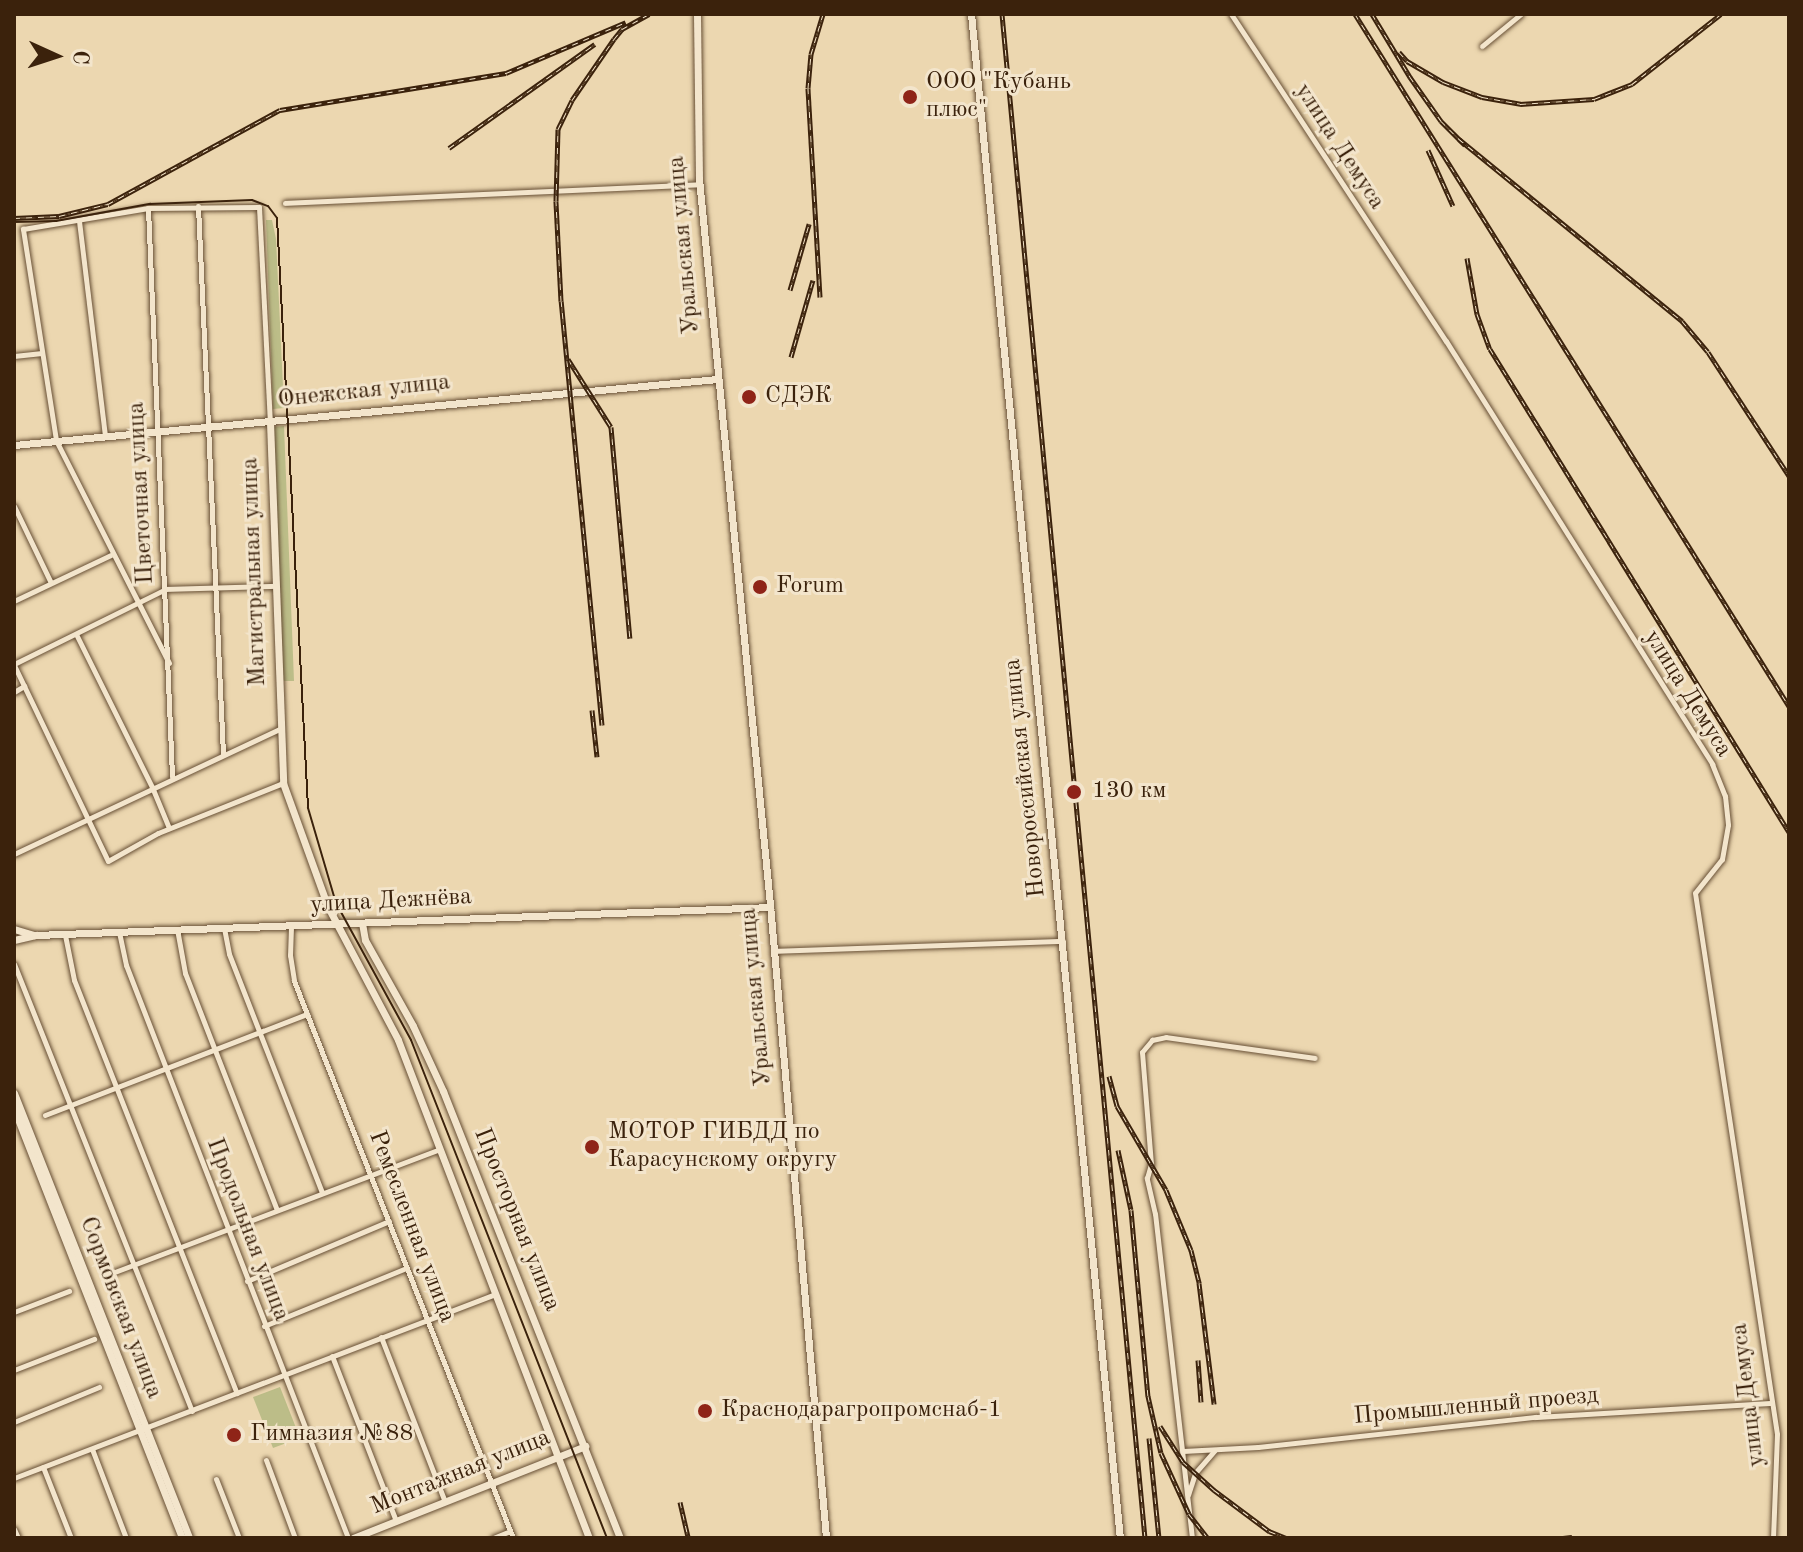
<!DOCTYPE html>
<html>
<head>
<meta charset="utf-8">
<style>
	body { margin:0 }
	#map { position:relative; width:1803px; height:1552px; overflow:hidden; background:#ecd7b0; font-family:"Old Standard TT",serif }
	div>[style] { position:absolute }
	.green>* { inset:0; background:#bcbd88 }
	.roads { filter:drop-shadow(0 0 2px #674f35) drop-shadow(0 0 2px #674f35) }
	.street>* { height:5px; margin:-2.5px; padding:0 2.5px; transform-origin:2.5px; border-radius:2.5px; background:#f3e5cc }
	.secondary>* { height:7px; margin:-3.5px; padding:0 3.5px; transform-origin:3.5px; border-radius:3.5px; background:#f3e5cc }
	.tram>* { height:2px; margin:-1px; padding:0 1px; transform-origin:1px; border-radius:1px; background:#3b220c }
	.rail>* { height:5px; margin-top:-2.5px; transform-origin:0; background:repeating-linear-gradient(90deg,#f3e5cc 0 6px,#3b220c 0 12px); box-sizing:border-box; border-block:2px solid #3b220c }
	.dots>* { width:22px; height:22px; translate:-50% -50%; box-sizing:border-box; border:4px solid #f3e5cc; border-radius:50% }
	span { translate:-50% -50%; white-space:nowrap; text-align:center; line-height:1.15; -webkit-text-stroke:6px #f3e5cc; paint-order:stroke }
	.poi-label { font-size:24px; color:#3b220c }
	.left { translate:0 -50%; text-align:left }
	.street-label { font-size:24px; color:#3b220c }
	.frame { position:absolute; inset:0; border:16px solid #3b220c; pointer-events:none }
	.north { position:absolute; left:16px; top:16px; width:80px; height:80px; -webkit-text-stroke:6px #f3e5cc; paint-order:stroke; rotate:93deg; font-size:22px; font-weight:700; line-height:32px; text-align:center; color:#3b220c }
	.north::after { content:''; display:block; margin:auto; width:28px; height:36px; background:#3b220c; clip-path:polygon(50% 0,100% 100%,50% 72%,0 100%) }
</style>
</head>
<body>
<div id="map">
	<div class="green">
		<i style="clip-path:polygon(266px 220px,272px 220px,276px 239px,284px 408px,273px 409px)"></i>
		<i style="clip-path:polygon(284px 426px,294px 681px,283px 681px,274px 427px)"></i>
		<i style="clip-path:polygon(280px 1387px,300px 1438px,273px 1448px,253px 1397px)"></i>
	</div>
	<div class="roads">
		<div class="street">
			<i style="left:1231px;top:14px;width:391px;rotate:56.7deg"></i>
			<i style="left:1446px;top:341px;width:500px;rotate:57.8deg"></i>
			<i style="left:1712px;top:764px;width:35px;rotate:68deg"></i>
			<i style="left:1725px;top:796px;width:29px;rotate:84deg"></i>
			<i style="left:1728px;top:825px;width:35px;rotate:100deg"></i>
			<i style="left:1722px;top:859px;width:43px;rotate:128.5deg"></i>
			<i style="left:1695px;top:893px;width:547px;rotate:81.38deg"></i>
			<i style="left:1777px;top:1434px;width:104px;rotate:92.2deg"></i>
			<i style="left:1482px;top:46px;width:50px;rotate:-39.4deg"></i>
			<i style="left:285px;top:203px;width:413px;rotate:-2.6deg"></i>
			<i style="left:198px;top:206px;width:549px;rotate:87.39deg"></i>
			<i style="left:148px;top:208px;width:569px;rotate:87.58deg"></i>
			<i style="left:79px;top:221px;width:216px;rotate:83.1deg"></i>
			<i style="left:14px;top:356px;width:28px;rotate:-6deg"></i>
			<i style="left:14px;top:506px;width:85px;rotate:64.3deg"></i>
			<i style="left:14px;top:601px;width:107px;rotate:-25.4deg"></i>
			<i style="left:77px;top:636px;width:169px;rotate:63.6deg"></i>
			<i style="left:152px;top:787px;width:44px;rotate:67.5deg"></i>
			<i style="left:169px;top:663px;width:250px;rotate:-116.9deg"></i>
			<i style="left:56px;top:440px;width:214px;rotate:-98.9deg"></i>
			<i style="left:23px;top:229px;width:127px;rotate:-9.5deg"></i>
			<i style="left:148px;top:208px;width:111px;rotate:-0.5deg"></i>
			<i style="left:259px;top:207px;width:215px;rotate:87.1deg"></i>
			<i style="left:14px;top:664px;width:169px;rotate:-26.3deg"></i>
			<i style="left:166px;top:589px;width:110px;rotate:-1.6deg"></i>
			<i style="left:14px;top:665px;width:217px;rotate:64.4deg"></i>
			<i style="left:108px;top:861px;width:57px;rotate:-29.2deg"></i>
			<i style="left:158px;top:833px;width:135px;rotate:-21.8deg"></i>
			<i style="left:14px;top:692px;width:12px;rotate:-31deg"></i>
			<i style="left:14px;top:854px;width:294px;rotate:-25.2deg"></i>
			<i style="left:291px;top:927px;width:28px;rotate:92deg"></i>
			<i style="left:290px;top:955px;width:26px;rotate:81deg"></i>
			<i style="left:294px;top:981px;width:599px;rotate:68.54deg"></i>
			<i style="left:224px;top:928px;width:26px;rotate:79deg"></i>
			<i style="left:229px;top:954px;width:256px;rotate:68.7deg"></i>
			<i style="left:177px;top:929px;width:45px;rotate:79.7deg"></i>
			<i style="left:185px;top:973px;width:254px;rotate:68.8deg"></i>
			<i style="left:119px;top:932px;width:34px;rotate:78deg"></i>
			<i style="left:126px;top:965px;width:615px;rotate:68.82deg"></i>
			<i style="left:65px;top:935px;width:46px;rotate:78.7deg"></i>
			<i style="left:74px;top:980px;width:444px;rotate:68.5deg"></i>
			<i style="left:773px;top:951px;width:290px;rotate:-2deg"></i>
			<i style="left:14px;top:964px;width:481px;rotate:68.3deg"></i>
			<i style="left:45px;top:1115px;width:281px;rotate:-21.1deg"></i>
			<i style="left:112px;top:1273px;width:348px;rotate:-20.7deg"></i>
			<i style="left:247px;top:1281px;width:154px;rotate:-22.9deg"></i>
			<i style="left:14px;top:1312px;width:59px;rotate:-20.9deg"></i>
			<i style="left:264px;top:1326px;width:153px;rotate:-22.2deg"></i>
			<i style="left:381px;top:1337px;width:177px;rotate:68.8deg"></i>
			<i style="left:332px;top:1356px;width:177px;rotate:68.8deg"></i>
			<i style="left:14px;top:1370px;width:86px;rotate:-21.2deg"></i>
			<i style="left:14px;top:1422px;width:92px;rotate:-22.4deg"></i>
			<i style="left:92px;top:1449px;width:95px;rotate:69.1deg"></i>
			<i style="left:1183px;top:1451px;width:75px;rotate:-3.1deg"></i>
			<i style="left:1258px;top:1447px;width:279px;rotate:-6.2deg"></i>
			<i style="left:1535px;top:1417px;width:237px;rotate:-3.4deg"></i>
			<i style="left:266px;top:1460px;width:83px;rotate:69.6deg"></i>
			<i style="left:43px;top:1467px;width:76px;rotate:68.5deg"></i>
			<i style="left:14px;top:1478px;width:513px;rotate:-20.91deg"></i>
			<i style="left:216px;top:1479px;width:63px;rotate:68.7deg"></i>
			<i style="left:1188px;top:1495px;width:23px;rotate:-72deg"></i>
			<i style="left:1195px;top:1473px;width:30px;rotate:-49deg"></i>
			<i style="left:14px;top:1529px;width:10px;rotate:66deg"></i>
			<i style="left:493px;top:1538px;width:18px;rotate:-22deg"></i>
			<i style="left:1192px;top:1538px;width:326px;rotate:-96.5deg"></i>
			<i style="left:1155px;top:1214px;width:37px;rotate:-103deg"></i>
			<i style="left:1147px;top:1178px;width:15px;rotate:-74deg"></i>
			<i style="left:1151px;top:1164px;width:112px;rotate:-94.6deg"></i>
			<i style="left:1142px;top:1052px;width:16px;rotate:-50deg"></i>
			<i style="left:1152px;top:1040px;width:14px;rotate:-12deg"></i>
			<i style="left:1166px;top:1037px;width:150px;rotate:8deg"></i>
		</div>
		<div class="secondary">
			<i style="left:697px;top:14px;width:165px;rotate:89.3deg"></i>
			<i style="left:699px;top:179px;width:729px;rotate:84.41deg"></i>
			<i style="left:770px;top:905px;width:635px;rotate:84.94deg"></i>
			<i style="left:971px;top:14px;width:1531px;rotate:84.42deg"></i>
			<i style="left:270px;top:422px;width:361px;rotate:87.9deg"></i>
			<i style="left:283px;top:783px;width:132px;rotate:70.1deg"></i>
			<i style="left:328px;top:907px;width:150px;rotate:62.2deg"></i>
			<i style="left:398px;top:1040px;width:533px;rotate:69.02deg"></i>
			<i style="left:14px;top:445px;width:706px;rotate:-5.36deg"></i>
			<i style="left:362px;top:923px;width:17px;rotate:80deg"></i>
			<i style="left:365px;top:940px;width:98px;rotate:60.8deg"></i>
			<i style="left:413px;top:1026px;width:72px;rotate:65.2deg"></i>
			<i style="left:443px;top:1091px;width:481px;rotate:68.4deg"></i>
			<i style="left:14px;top:929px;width:21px;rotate:17deg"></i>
			<i style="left:14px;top:940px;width:23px;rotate:-13deg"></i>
			<i style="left:36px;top:935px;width:735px;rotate:-2.18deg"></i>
			<i style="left:14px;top:1093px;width:478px;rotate:68.5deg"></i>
			<i style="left:14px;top:1109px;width:461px;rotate:68.6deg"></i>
			<i style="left:353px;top:1538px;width:250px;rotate:-21.6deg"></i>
		</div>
	</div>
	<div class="tram">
		<i style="left:14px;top:222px;width:42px;rotate:-1.4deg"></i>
		<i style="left:56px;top:221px;width:96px;rotate:-10.3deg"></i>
		<i style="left:150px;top:204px;width:102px;rotate:-2.2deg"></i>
		<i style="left:252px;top:200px;width:17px;rotate:21deg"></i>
		<i style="left:268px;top:206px;width:15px;rotate:53deg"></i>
		<i style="left:277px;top:218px;width:591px;rotate:86.99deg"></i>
		<i style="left:308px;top:808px;width:99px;rotate:73.6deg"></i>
		<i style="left:336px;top:903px;width:156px;rotate:61.3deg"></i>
		<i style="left:411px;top:1040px;width:535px;rotate:68.52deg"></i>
	</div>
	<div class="rail">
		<i style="left:1002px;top:14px;width:1531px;rotate:84.64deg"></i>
		<i style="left:1355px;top:14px;width:817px;rotate:57.91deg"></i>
		<i style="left:1372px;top:14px;width:74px;rotate:58.9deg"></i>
		<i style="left:1410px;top:77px;width:54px;rotate:54.8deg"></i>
		<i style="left:1441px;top:121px;width:34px;rotate:45deg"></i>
		<i style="left:1399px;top:52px;width:12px;rotate:48deg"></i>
		<i style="left:1407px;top:61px;width:42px;rotate:30.3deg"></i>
		<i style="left:1443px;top:82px;width:42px;rotate:21deg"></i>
		<i style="left:1482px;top:97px;width:39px;rotate:10deg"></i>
		<i style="left:1520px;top:104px;width:74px;rotate:-3.9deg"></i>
		<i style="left:1594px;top:99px;width:41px;rotate:-21.5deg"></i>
		<i style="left:1632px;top:84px;width:113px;rotate:-38.2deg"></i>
		<i style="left:1459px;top:139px;width:288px;rotate:39.2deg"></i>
		<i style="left:1682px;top:321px;width:40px;rotate:50deg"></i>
		<i style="left:1708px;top:352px;width:148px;rotate:56.8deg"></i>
		<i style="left:449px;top:148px;width:179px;rotate:-35.5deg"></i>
		<i style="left:1428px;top:150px;width:61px;rotate:65.9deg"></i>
		<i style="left:14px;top:218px;width:45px;rotate:-2.5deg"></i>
		<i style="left:59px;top:216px;width:50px;rotate:-13.8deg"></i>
		<i style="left:108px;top:204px;width:196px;rotate:-28.7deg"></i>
		<i style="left:280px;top:110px;width:229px;rotate:-9.3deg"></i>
		<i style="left:506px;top:73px;width:130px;rotate:-23deg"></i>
		<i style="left:1467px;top:258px;width:57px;rotate:79.9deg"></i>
		<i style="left:1477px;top:314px;width:37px;rotate:70deg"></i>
		<i style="left:1490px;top:349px;width:568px;rotate:58.24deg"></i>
		<i style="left:790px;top:290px;width:69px;rotate:-73.9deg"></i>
		<i style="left:820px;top:297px;width:209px;rotate:-93.3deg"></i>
		<i style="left:808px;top:88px;width:34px;rotate:-85deg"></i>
		<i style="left:811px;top:54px;width:42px;rotate:-73.3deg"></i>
		<i style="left:791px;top:357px;width:80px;rotate:-74.1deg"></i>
		<i style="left:568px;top:359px;width:80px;rotate:57.7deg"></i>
		<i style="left:611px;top:427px;width:212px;rotate:84.9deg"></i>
		<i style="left:592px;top:710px;width:47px;rotate:83.9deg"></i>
		<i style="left:602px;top:725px;width:426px;rotate:-95.5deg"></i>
		<i style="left:561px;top:301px;width:100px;rotate:-92.9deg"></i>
		<i style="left:556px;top:201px;width:72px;rotate:-88.4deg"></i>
		<i style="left:558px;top:129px;width:32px;rotate:-64deg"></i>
		<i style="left:572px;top:100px;width:74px;rotate:-55.5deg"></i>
		<i style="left:614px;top:39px;width:13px;rotate:-51deg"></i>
		<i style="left:622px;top:29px;width:31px;rotate:-29deg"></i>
		<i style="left:1109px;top:1076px;width:31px;rotate:75deg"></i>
		<i style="left:1117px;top:1106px;width:97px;rotate:59.7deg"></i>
		<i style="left:1166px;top:1190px;width:65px;rotate:67.4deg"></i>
		<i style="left:1191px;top:1250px;width:34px;rotate:76deg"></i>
		<i style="left:1199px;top:1283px;width:122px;rotate:82.9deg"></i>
		<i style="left:1118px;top:1150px;width:61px;rotate:77.8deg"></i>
		<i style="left:1131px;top:1210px;width:187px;rotate:84.8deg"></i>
		<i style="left:1148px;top:1396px;width:58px;rotate:77.2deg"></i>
		<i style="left:1161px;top:1453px;width:67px;rotate:65.3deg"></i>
		<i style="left:1189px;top:1514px;width:31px;rotate:52deg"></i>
		<i style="left:1198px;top:1360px;width:42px;rotate:85.9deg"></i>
		<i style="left:1160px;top:1426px;width:43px;rotate:57.4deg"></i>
		<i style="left:1183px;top:1462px;width:42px;rotate:42.1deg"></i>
		<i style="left:1214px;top:1490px;width:69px;rotate:36.7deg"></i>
		<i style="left:1269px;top:1531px;width:18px;rotate:22deg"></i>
		<i style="left:1149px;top:1438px;width:100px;rotate:84.3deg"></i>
		<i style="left:680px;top:1502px;width:37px;rotate:77deg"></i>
		<i style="left:1563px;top:1538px;width:9px;rotate:-6deg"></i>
	</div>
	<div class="dots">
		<i style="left:910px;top:97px;background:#8f2418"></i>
		<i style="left:749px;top:397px;background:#8f2418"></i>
		<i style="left:760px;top:587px;background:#8f2418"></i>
		<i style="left:1074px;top:792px;background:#8f2418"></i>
		<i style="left:592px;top:1147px;background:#8f2418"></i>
		<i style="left:705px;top:1411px;background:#8f2418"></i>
		<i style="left:234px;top:1435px;background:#8f2418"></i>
	</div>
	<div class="poi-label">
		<span class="left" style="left:926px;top:97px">ООО "Кубань<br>плюс"</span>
		<span class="left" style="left:765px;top:397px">СДЭК</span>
		<span class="left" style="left:776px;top:587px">Forum</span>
		<span class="left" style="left:1092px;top:792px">130 км</span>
		<span class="left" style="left:608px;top:1147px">МОТОР ГИБДД по<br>Карасунскому округу</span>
		<span class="left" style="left:721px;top:1411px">Краснодарагропромснаб-1</span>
		<span class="left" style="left:250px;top:1435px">Гимназия №88</span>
	</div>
	<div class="street-label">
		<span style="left:1339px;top:147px;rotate:57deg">улица Демуса</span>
		<span style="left:685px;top:245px;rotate:-95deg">Уральская улица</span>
		<span style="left:364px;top:392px;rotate:-6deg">Онежская улица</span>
		<span style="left:142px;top:493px;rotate:-93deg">Цветочная улица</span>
		<span style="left:255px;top:572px;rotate:-92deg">Магистральная улица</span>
		<span style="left:1687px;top:694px;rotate:58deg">улица Демуса</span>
		<span style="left:1026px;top:778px;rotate:-96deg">Новороссийская улица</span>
		<span style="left:391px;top:902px;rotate:-3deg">улица Дежнёва</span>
		<span style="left:757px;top:997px;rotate:-95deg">Уральская улица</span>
		<span style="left:516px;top:1220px;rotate:68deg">Просторная улица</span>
		<span style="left:411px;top:1227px;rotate:69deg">Ремесленная улица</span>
		<span style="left:247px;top:1230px;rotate:69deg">Продольная улица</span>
		<span style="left:120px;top:1308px;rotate:69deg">Сормовская улица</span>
		<span style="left:1749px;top:1395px;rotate:-97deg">улица Демуса</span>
		<span style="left:1476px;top:1407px;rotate:-5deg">Промышленный проезд</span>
		<span style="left:461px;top:1473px;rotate:-22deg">Монтажная улица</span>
	</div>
	<div class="frame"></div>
	<div class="north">С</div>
</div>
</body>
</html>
